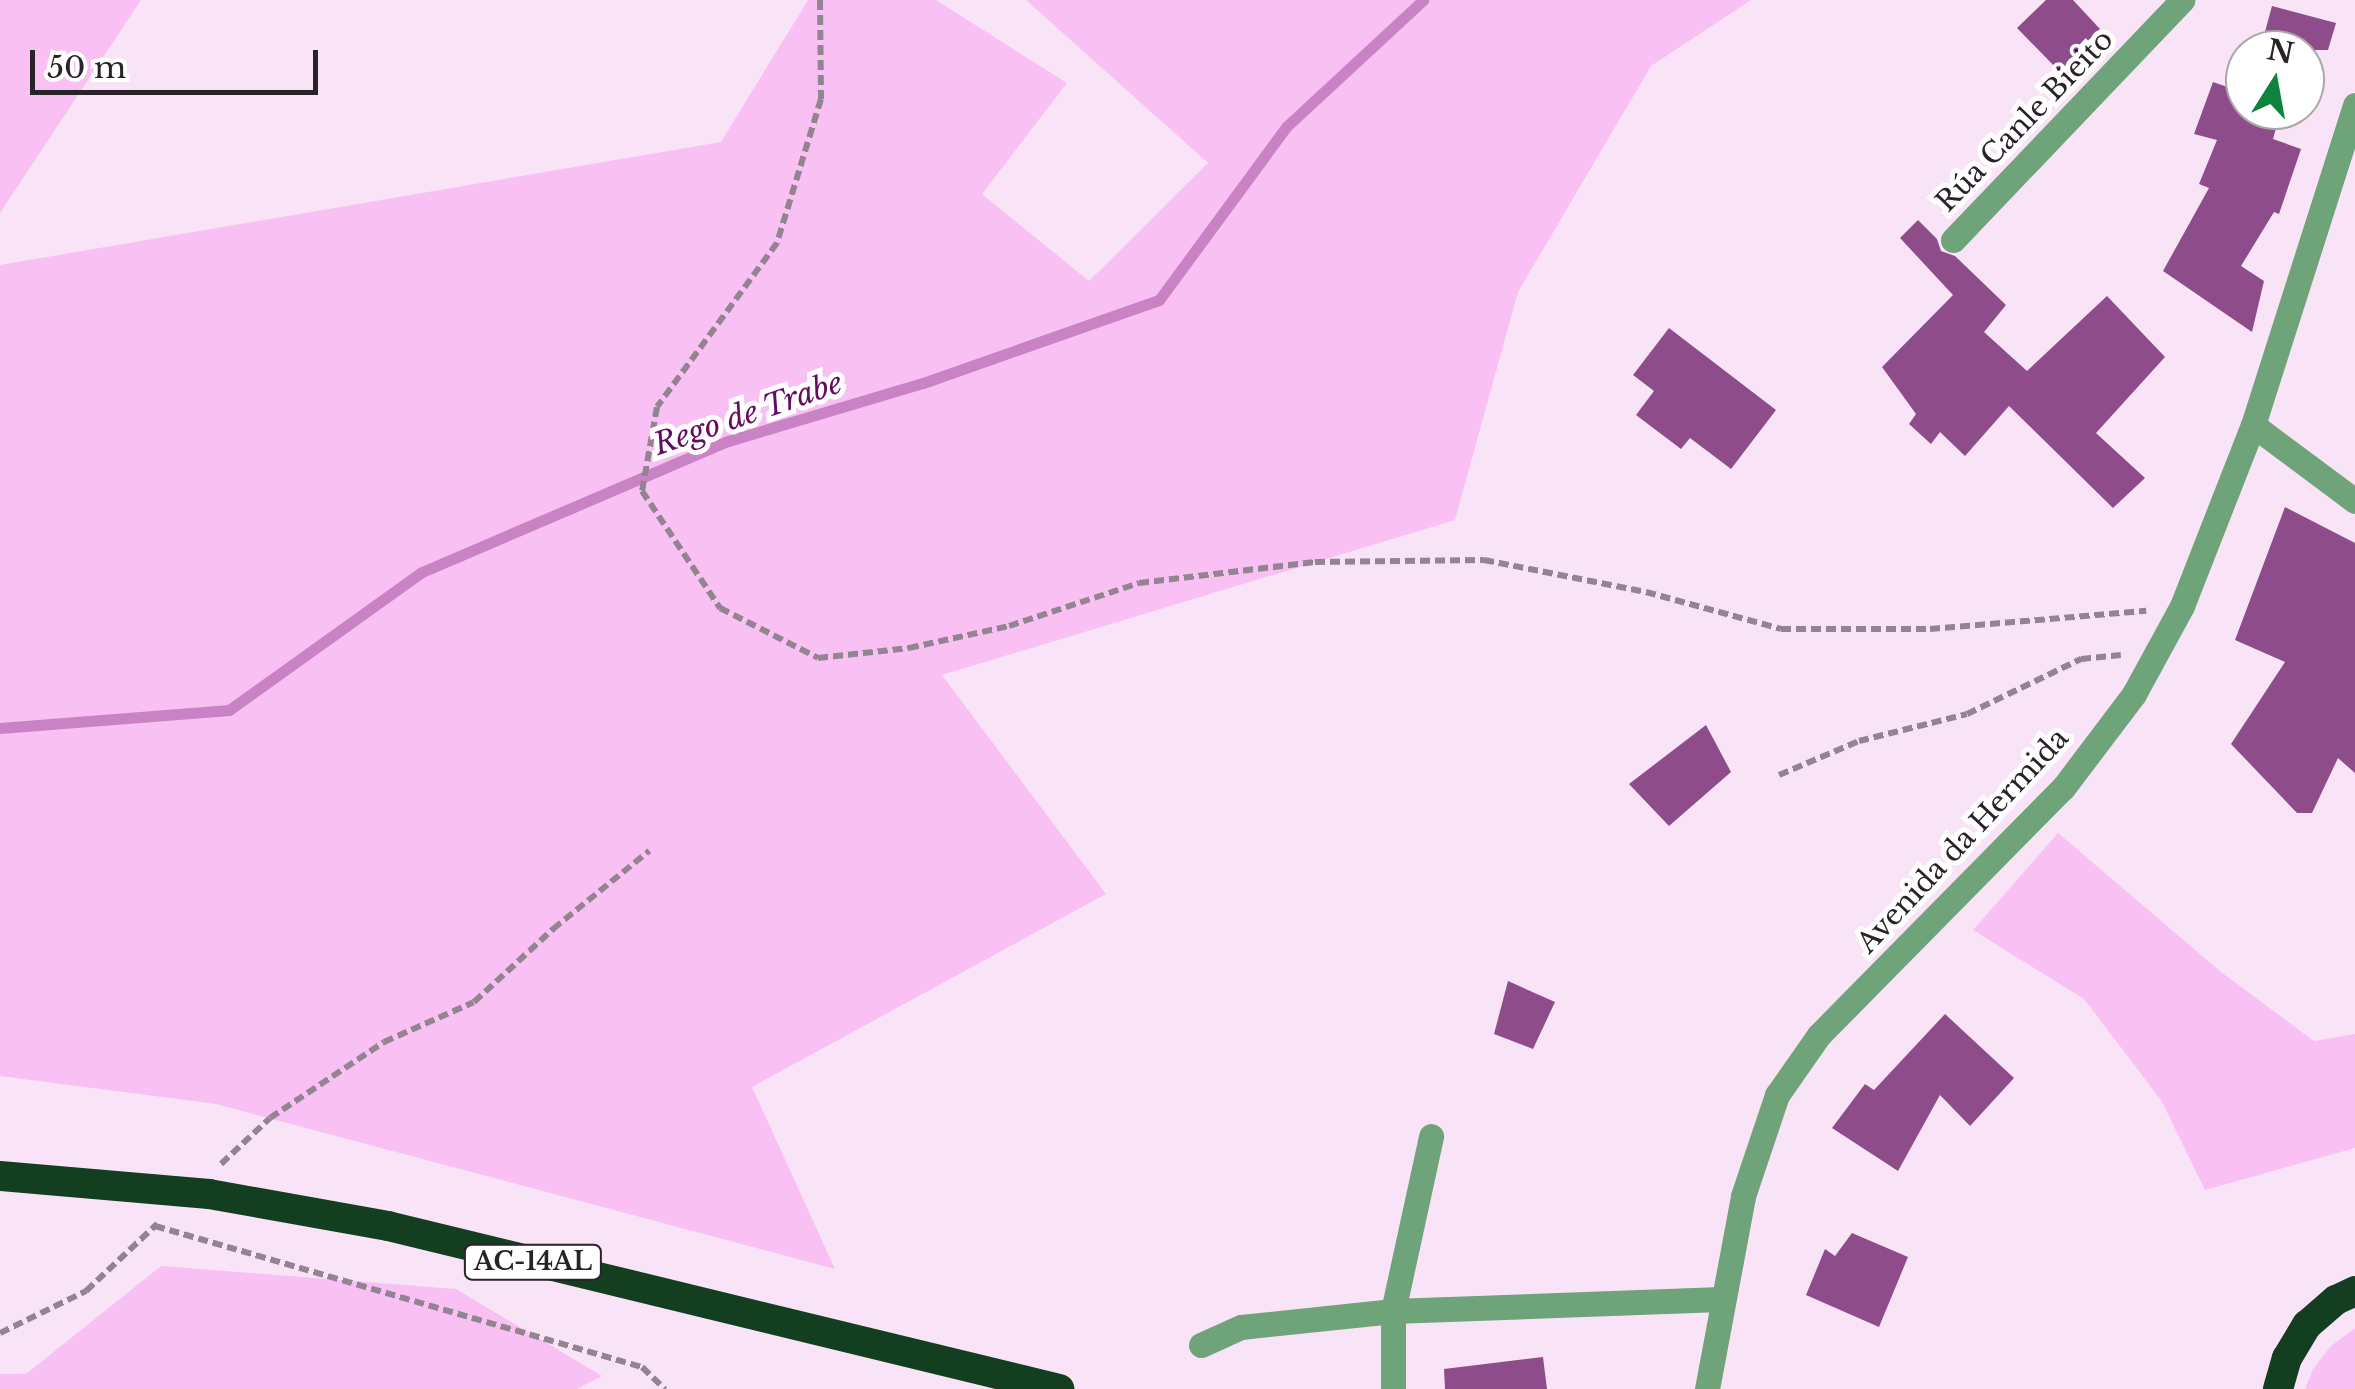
<!DOCTYPE html>
<html>
<head>
<meta charset="utf-8">
<style>
	body { margin:0 }
	#map { position:relative; width:2355px; height:1389px; overflow:hidden; background:#f9e4f7; font-family:"Libre Baskerville",serif }
	div>[style] { position:absolute }
	.green>* { inset:0; background:#f9c0f3 }
	.stream>* { height:11px; margin:-5.5px; padding:0 5.5px; transform-origin:5.5px; border-radius:5.5px; background:#c982c4 }
	.building>* { inset:0; background:#8f4c8b }
	.path>* { height:6px; margin-top:-3px; transform-origin:0; background:repeating-linear-gradient(90deg,#938491 0 10px,transparent 0 15px) }
	.minor>* { height:25px; margin:-12.5px; padding:0 12.5px; transform-origin:12.5px; border-radius:12.5px; background:#6fa379 }
	.highway>* { height:30px; margin:-15px; padding:0 15px; transform-origin:15px; border-radius:15px; background:#133f20 }
	span { translate:-50% -50%; white-space:nowrap; text-align:center; line-height:1.15; -webkit-text-stroke:10px #fff; paint-order:stroke }
	.shield-label span { padding:2px 8px; background:#fff; border:2px solid; border-radius:8px; -webkit-text-stroke-width:0 }
	.shield-label { font-size:25px; color:#2a2229; font-weight:700 }
	.street-label { font-size:28px; color:#2a2229 }
	.water-label { font-size:30px; color:#640b62; font-style:italic }
	.north { position:absolute; left:2225px; top:30px; width:100px; height:100px; box-sizing:border-box; background:#fff; border:2px solid #aaa7a9; border-radius:50%; rotate:11deg; font-size:28px; font-weight:700; line-height:40px; text-align:center; color:#2a2229 }
	.north::after { content:''; display:block; margin:auto; width:35px; height:45px; background:#0d833c; clip-path:polygon(50% 0,100% 100%,50% 72%,0 100%) }
	.scale { position:absolute; left:30px; top:50px; width:288px; height:45px; box-sizing:border-box; border:5px solid #2a2229; border-top:0; padding-left:12px; font-size:30px; line-height:35px; white-space:nowrap; color:#2a2229; -webkit-text-stroke:8px #fff; paint-order:stroke }
</style>
</head>
<body>
<div id="map">
	<div class="green">
		<i style="clip-path:polygon(0 0,141px 0,0 213px)"></i>
		<i style="clip-path:polygon(808px 0,936px 0,1067px 83px,982px 194px,1089px 281px,1208px 163px,1026px 0,1751px 0,1651px 66px,1518px 292px,1455px 520px,942px 675px,1106px 894px,752px 1087px,835px 1269px,216px 1104px,0 1076px,0 265px,721px 142px)"></i>
		<i style="clip-path:polygon(2058px 833px,2221px 972px,2314px 1041px,2355px 1034px,2355px 1148px,2205px 1190px,2161px 1100px,2084px 999px,1973px 930px)"></i>
		<i style="clip-path:polygon(161px 1266px,456px 1289px,602px 1376px,577px 1389px,0 1389px,0 1374px,26px 1374px)"></i>
		<i style="clip-path:polygon(2355px 1328px,2355px 1389px,2305px 1389px,2313px 1369px,2331px 1346px)"></i>
	</div>
	<div class="stream">
		<i style="left:0;top:728px;width:230px;rotate:-4.5deg"></i>
		<i style="left:229px;top:710px;width:237px;rotate:-35.6deg"></i>
		<i style="left:422px;top:572px;width:333px;rotate:-23.2deg"></i>
		<i style="left:728px;top:441px;width:203px;rotate:-16.6deg"></i>
		<i style="left:923px;top:383px;width:250px;rotate:-19.4deg"></i>
		<i style="left:1159px;top:300px;width:215px;rotate:-53.7deg"></i>
		<i style="left:1286px;top:127px;width:187px;rotate:-42.8deg"></i>
	</div>
	<div class="building">
		<i style="clip-path:polygon(2046px 0,2073px 0,2100px 29px,2060px 72px,2017px 28px)"></i>
		<i style="clip-path:polygon(2272px 6px,2336px 23px,2328px 50px,2260px 50px)"></i>
		<i style="clip-path:polygon(2213px 82px,2245px 93px,2245px 110px,2281px 110px,2273px 139px,2301px 149px,2279px 214px,2274px 212px,2241px 266px,2264px 281px,2252px 332px,2163px 271px,2209px 188px,2199px 184px,2217px 140px,2194px 134px)"></i>
		<i style="clip-path:polygon(1918px 220px,1937px 239px,1941px 251px,1955px 256px,2006px 305px,1984px 332px,2027px 371px,2107px 296px,2165px 357px,2096px 433px,2145px 478px,2113px 508px,2009px 406px,1965px 456px,1940px 432px,1931px 444px,1909px 424px,1916px 414px,1882px 367px,1953px 295px,1900px 238px)"></i>
		<i style="clip-path:polygon(1669px 328px,1776px 410px,1731px 469px,1690px 438px,1681px 449px,1636px 415px,1654px 391px,1633px 375px)"></i>
		<i style="clip-path:polygon(2285px 507px,2355px 543px,2355px 773px,2338px 758px,2312px 813px,2297px 813px,2231px 744px,2285px 662px,2235px 640px)"></i>
		<i style="clip-path:polygon(1706px 725px,1731px 772px,1669px 826px,1629px 784px)"></i>
		<i style="clip-path:polygon(1508px 981px,1555px 1002px,1533px 1049px,1494px 1034px)"></i>
		<i style="clip-path:polygon(1945px 1014px,2014px 1078px,1970px 1126px,1940px 1095px,1898px 1171px,1832px 1128px,1865px 1084px,1874px 1090px)"></i>
		<i style="clip-path:polygon(1852px 1233px,1908px 1257px,1879px 1327px,1806px 1295px,1825px 1249px,1835px 1256px)"></i>
		<i style="clip-path:polygon(1543px 1357px,1547px 1389px,1445px 1389px,1444px 1369px)"></i>
	</div>
	<div class="path">
		<i style="left:820px;top:0;width:99px;rotate:89.4deg"></i>
		<i style="left:821px;top:99px;width:151px;rotate:107deg"></i>
		<i style="left:777px;top:243px;width:203px;rotate:126.2deg"></i>
		<i style="left:657px;top:407px;width:85px;rotate:100.1deg"></i>
		<i style="left:642px;top:491px;width:141px;rotate:56.3deg"></i>
		<i style="left:720px;top:608px;width:110px;rotate:27deg"></i>
		<i style="left:818px;top:658px;width:92px;rotate:-6.3deg"></i>
		<i style="left:909px;top:648px;width:102px;rotate:-12.4deg"></i>
		<i style="left:1009px;top:626px;width:137px;rotate:-18.3deg"></i>
		<i style="left:1139px;top:583px;width:177px;rotate:-6.8deg"></i>
		<i style="left:1315px;top:562px;width:169px;rotate:-0.7deg"></i>
		<i style="left:1484px;top:560px;width:165px;rotate:11.2deg"></i>
		<i style="left:1646px;top:592px;width:140px;rotate:15.3deg"></i>
		<i style="left:1781px;top:629px;width:149px"></i>
		<i style="left:1930px;top:629px;width:217px;rotate:-4.8deg"></i>
		<i style="left:1779px;top:775px;width:87px;rotate:-23deg"></i>
		<i style="left:1859px;top:741px;width:111px;rotate:-14deg"></i>
		<i style="left:1967px;top:714px;width:127px;rotate:-25.8deg"></i>
		<i style="left:2081px;top:659px;width:40px;rotate:-5.7deg"></i>
		<i style="left:221px;top:1164px;width:67px;rotate:-43.2deg"></i>
		<i style="left:270px;top:1118px;width:137px;rotate:-33.7deg"></i>
		<i style="left:384px;top:1042px;width:98px;rotate:-24deg"></i>
		<i style="left:474px;top:1002px;width:108px;rotate:-42.7deg"></i>
		<i style="left:553px;top:929px;width:124px;rotate:-39.1deg"></i>
		<i style="left:155px;top:1226px;width:507px;rotate:16.15deg"></i>
		<i style="left:642px;top:1367px;width:32px;rotate:44deg"></i>
		<i style="left:0;top:1333px;width:96px;rotate:-26deg"></i>
		<i style="left:86px;top:1291px;width:98px;rotate:-43.3deg"></i>
	</div>
	<div class="minor">
		<i style="left:1953px;top:240px;width:332px;rotate:-46.3deg"></i>
		<i style="left:2253px;top:425px;width:127px;rotate:36.7deg"></i>
		<i style="left:1201px;top:1345px;width:44px;rotate:-24.2deg"></i>
		<i style="left:1241px;top:1327px;width:153px;rotate:-6deg"></i>
		<i style="left:1393px;top:1311px;width:328px;rotate:-2.1deg"></i>
		<i style="left:1393px;top:1389px;width:78px;rotate:-90deg"></i>
		<i style="left:1393px;top:1311px;width:179px;rotate:-77.7deg"></i>
		<i style="left:1707px;top:1389px;width:196px;rotate:-79.4deg"></i>
		<i style="left:1743px;top:1196px;width:107px;rotate:-71.4deg"></i>
		<i style="left:1777px;top:1095px;width:73px;rotate:-55deg"></i>
		<i style="left:1819px;top:1035px;width:347px;rotate:-45.4deg"></i>
		<i style="left:2063px;top:788px;width:118px;rotate:-52.9deg"></i>
		<i style="left:2134px;top:694px;width:100px;rotate:-61.4deg"></i>
		<i style="left:2182px;top:606px;width:194px;rotate:-68.6deg"></i>
		<i style="left:2253px;top:425px;width:336px;rotate:-72.3deg"></i>
	</div>
	<div class="highway">
		<i style="left:0;top:1176px;width:210px;rotate:4.9deg"></i>
		<i style="left:209px;top:1194px;width:182px;rotate:10.1deg"></i>
		<i style="left:388px;top:1226px;width:691px;rotate:13.65deg"></i>
		<i style="left:2278px;top:1389px;width:32px;rotate:-74deg"></i>
		<i style="left:2287px;top:1358px;width:39px;rotate:-59deg"></i>
		<i style="left:2307px;top:1325px;width:38px;rotate:-41deg"></i>
		<i style="left:2336px;top:1300px;width:21px;rotate:-25deg"></i>
	</div>
	<div class="shield-label">
		<span style="left:533px;top:1262px">AC-14AL</span>
	</div>
	<div class="street-label">
		<span style="left:2025px;top:121px;rotate:-46deg">Rúa Canle Bieito</span>
		<span style="left:1963px;top:841px;rotate:-47deg">Avenida da Hermida</span>
	</div>
	<div class="water-label">
		<span style="left:748px;top:414px;rotate:-19deg">Rego de Trabe</span>
	</div>
	<div class="north">N</div>
	<div class="scale">50 m</div>
</div>
</body>
</html>
